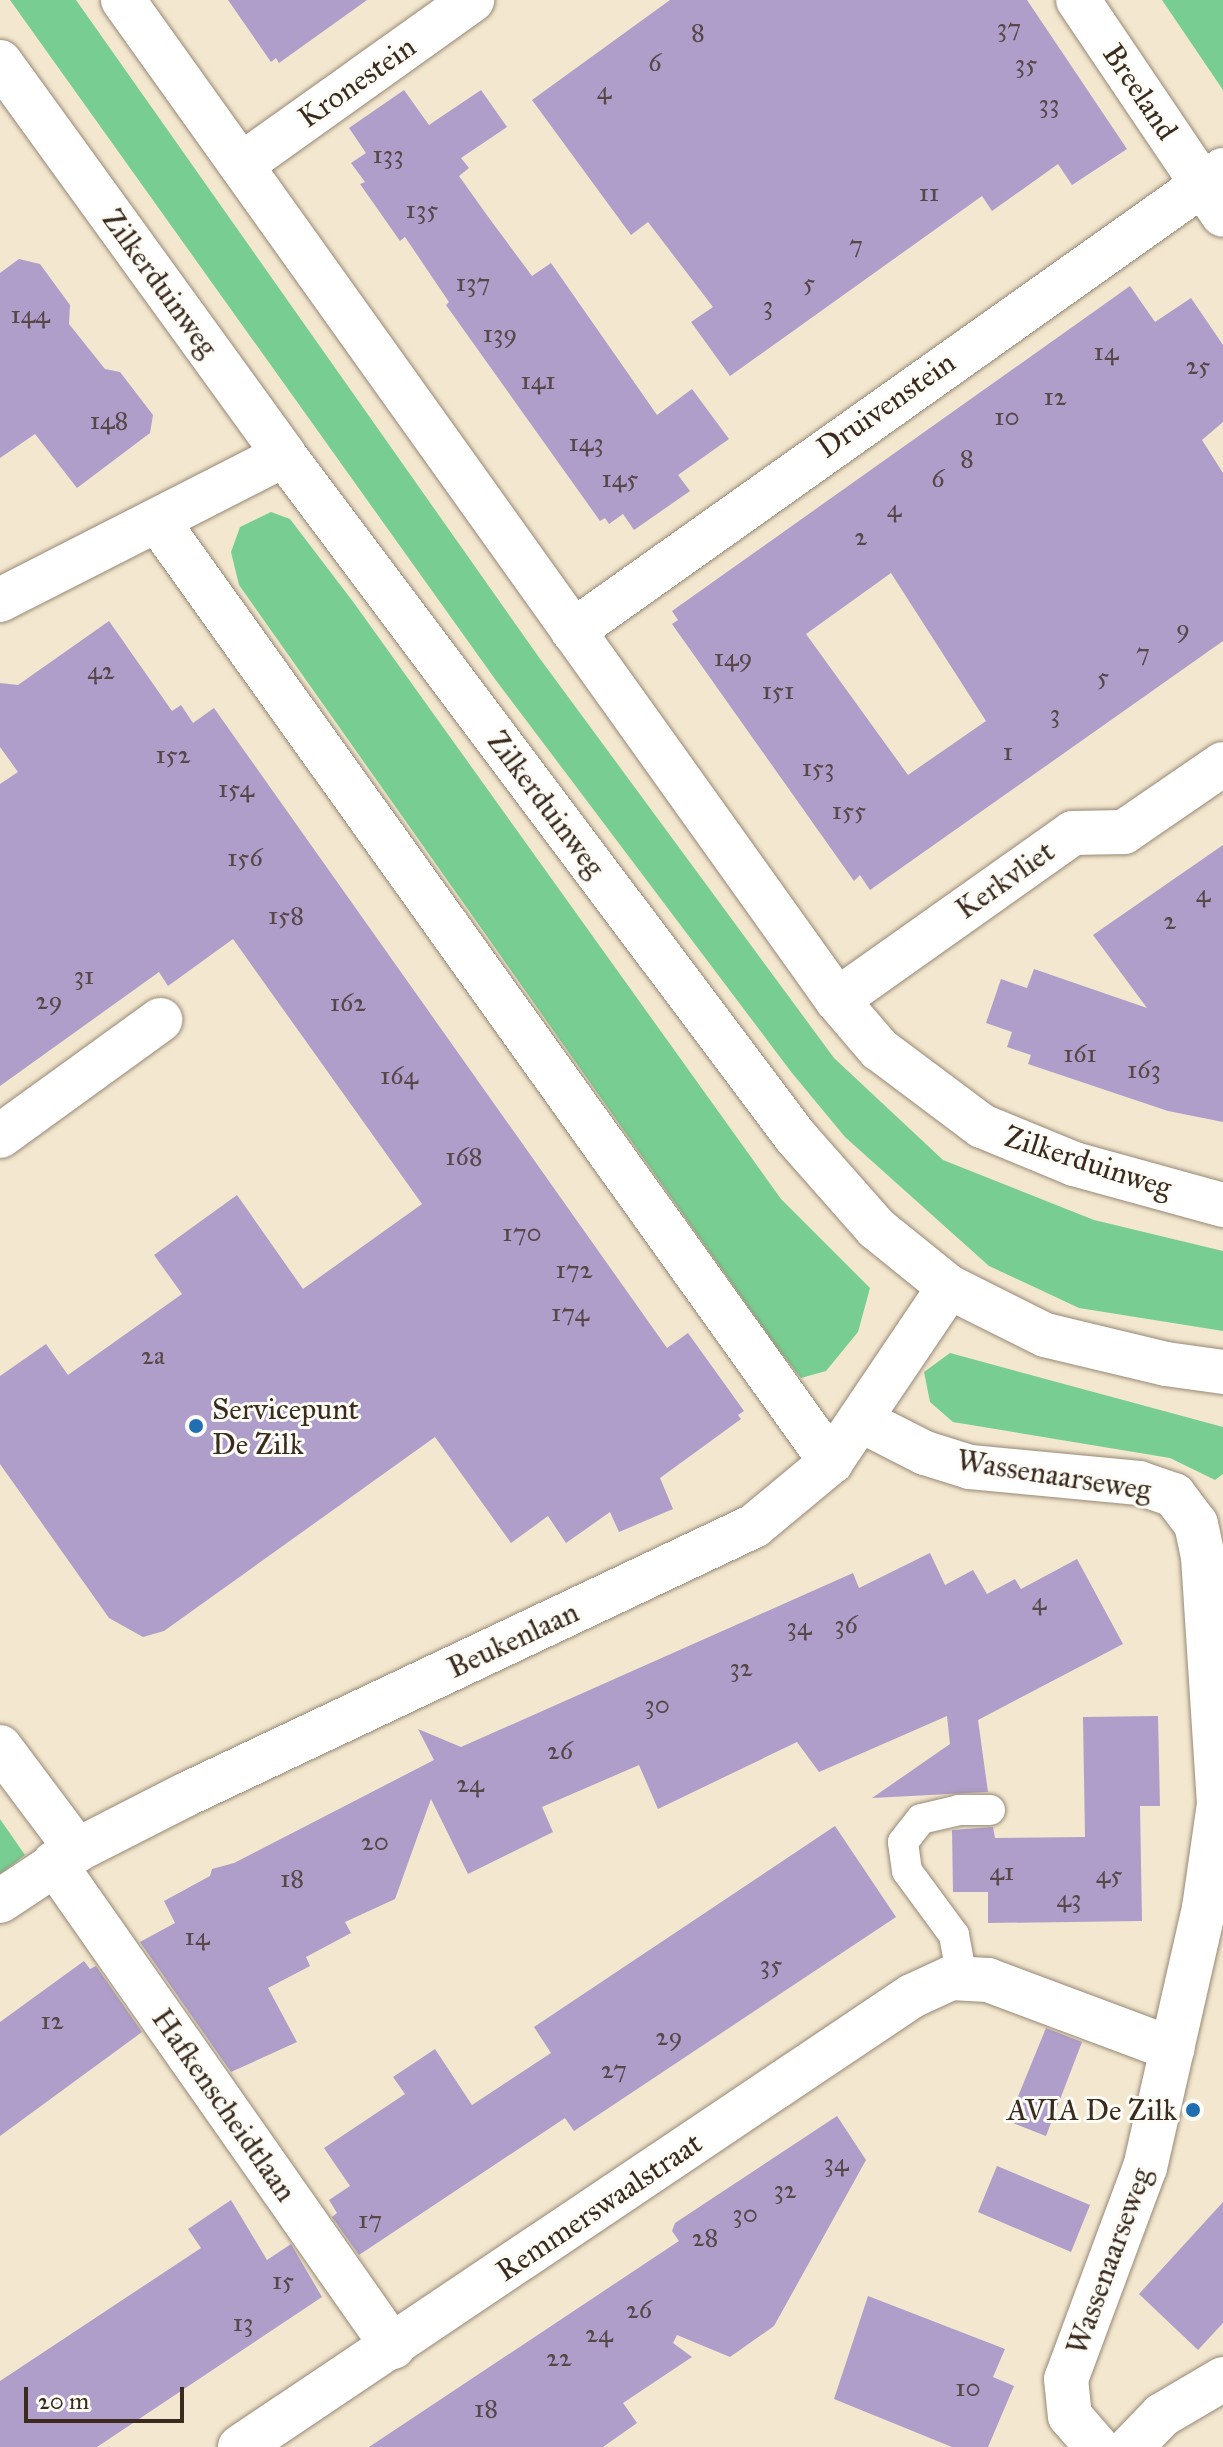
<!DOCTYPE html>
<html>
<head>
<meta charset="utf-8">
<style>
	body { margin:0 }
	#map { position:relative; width:1223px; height:2447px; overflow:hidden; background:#f3e7cf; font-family:"IM FELL Great Primer",serif }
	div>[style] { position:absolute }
	.green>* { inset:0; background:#78ce92 }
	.building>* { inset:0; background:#ae9ec9 }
	.roads { filter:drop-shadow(0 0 2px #978876) drop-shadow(0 0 2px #978876) }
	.service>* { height:30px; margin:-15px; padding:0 15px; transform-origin:15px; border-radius:15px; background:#fff }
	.minor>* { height:44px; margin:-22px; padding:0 22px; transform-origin:22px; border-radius:22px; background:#fff }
	.tertiary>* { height:44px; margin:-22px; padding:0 22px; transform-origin:22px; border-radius:22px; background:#fff }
	.dots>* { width:22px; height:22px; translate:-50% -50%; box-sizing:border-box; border:4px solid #fdfcf7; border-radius:50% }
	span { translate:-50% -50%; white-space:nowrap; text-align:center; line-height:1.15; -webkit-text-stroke:6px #fdfcf7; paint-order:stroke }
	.number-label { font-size:26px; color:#584749 }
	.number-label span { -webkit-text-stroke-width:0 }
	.street-label { font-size:30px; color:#3b2a1e }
	.poi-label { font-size:30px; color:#3b2a1e }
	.left { translate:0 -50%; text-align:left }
	.right { translate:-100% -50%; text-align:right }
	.scale { position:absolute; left:24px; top:2387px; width:160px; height:36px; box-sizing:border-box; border:4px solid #3b2a1e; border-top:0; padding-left:10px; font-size:24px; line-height:28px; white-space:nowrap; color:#3b2a1e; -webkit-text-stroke:6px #fdfcf7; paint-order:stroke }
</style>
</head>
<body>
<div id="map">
	<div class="green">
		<i style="clip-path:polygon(10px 0,76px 0,538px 656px,834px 1058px,943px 1160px,1094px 1220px,1223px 1251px,1223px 1331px,1079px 1308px,989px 1266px,845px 1137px,792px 1073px,495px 679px)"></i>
		<i style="clip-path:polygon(1162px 0,1223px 0,1223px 90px)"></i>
		<i style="clip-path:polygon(271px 512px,290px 519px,354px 603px,781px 1199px,870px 1288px,858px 1332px,826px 1371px,801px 1378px,776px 1346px,239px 585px,231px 552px,240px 527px)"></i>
		<i style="clip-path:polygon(950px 1353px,1223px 1427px,1223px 1474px,1215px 1480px,1170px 1458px,953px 1422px,930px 1402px,924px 1372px)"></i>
		<i style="clip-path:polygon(0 1819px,25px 1855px,0 1874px)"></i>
	</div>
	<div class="building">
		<i style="clip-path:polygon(228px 0,367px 0,279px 63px,276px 58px,271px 62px)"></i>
		<i style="clip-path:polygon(670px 0,1027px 0,1127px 149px,1072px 185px,1058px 164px,992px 211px,982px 196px,730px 376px,691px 322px,713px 307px,648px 222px,631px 235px,532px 100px)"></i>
		<i style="clip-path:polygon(404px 90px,429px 125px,481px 90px,507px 127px,461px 158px,469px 168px,459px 176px,489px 218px,532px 276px,551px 263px,657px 415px,692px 389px,729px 439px,678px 475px,690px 491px,634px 530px,623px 514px,609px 524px,605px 518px,600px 521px,446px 305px,449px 302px,405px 237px,400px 241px,360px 184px,365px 182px,351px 163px,366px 153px,349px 128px)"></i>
		<i style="clip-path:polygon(19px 259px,40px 264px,70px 305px,69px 324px,105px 369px,120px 372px,153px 415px,150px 433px,77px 488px,35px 434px,0 458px,0 273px)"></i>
		<i style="clip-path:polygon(evenodd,1130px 286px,1155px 322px,1191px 298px,1223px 345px,1223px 422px,1202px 440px,1223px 473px,1223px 641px,870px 890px,860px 875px,854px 881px,672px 624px,678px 620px,672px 611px,1130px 286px,891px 573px,986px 721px,908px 775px,806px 634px,891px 573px)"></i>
		<i style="clip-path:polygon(109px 621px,172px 711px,181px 705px,193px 723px,214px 708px,667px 1348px,688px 1333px,744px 1411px,738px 1415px,741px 1419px,660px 1478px,673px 1509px,619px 1532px,610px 1512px,566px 1543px,548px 1516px,511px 1543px,435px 1437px,164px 1631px,143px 1637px,109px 1618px,0 1464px,0 1376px,46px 1344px,68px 1375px,182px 1294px,154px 1255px,237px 1195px,303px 1289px,422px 1204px,233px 939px,168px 986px,159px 972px,0 1086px,0 784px,18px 772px,0 747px,0 683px,18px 685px)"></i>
		<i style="clip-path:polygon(1223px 845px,1223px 1122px,1168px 1111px,1028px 1064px,1031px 1055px,1007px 1047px,1012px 1032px,986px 1023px,1001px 979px,1027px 988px,1034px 969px,1147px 1008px,1093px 935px)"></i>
		<i style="clip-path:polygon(930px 1553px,945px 1585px,973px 1570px,987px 1594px,1015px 1579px,1021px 1589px,1077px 1559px,1123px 1644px,978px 1720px,988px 1792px,872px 1798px,950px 1744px,947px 1716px,819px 1772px,797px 1742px,658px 1809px,639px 1765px,542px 1807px,553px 1832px,468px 1874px,431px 1799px,395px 1899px,345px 1922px,351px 1933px,306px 1957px,310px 1966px,268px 1988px,297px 2042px,231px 2072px,140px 1942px,175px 1923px,164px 1901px,210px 1876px,212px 1869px,234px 1863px,434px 1760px,418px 1729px,461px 1747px,853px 1573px,859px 1588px)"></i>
		<i style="clip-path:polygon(1158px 1716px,1160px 1806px,1140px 1806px,1142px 1921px,988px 1923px,988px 1892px,953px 1892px,952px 1830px,993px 1827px,995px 1838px,1085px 1837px,1083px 1717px)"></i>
		<i style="clip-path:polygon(835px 1826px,896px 1917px,574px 2131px,565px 2118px,359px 2255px,332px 2217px,337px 2213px,329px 2200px,350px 2186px,324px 2148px,405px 2094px,393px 2077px,435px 2049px,472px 2105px,551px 2053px,534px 2027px)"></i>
		<i style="clip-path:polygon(84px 1961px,90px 1969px,96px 1966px,142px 2032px,0 2136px,0 2022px)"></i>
		<i style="clip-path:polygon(1046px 2028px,1082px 2042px,1046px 2136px,1008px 2121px)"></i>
		<i style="clip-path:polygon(837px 2116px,866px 2160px,774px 2326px,730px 2357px,677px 2335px,673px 2343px,692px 2357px,623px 2403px,637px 2423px,603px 2447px,369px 2447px,679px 2241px,672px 2231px,675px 2223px)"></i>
		<i style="clip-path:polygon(997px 2166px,1090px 2205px,1071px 2252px,978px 2212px)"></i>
		<i style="clip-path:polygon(231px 2200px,267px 2260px,291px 2244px,322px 2297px,97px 2447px,0 2447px,0 2381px,201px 2248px,188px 2229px)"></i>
		<i style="clip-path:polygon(1223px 2202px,1223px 2323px,1198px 2350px,1139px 2294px)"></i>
		<i style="clip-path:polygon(868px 2296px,1005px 2349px,993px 2377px,1014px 2386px,988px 2447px,952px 2447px,834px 2399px)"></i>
	</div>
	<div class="roads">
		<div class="service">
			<i style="left:962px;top:1978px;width:44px;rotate:-100.5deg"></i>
			<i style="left:954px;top:1935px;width:79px;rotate:-126.3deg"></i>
			<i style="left:907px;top:1871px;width:29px;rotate:-98deg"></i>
			<i style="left:903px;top:1842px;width:29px;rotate:-52deg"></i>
			<i style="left:921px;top:1819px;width:39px;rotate:-13deg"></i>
			<i style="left:959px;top:1810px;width:31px"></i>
		</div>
		<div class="minor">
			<i style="left:123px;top:0;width:1229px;rotate:54.47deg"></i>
			<i style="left:837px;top:1000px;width:65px;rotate:49.4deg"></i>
			<i style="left:879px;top:1049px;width:129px;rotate:36.8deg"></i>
			<i style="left:982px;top:1126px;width:100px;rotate:22.4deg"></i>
			<i style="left:1074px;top:1164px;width:155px;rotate:15.4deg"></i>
			<i style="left:1078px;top:0;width:259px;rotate:56deg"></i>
			<i style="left:241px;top:165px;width:284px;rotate:-35.5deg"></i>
			<i style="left:159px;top:523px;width:1155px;rotate:54.41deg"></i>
			<i style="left:0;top:600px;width:319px;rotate:-27deg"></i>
			<i style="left:573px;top:631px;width:797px;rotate:-35.35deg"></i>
			<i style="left:837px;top:1000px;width:289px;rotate:-35.3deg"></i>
			<i style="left:1073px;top:833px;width:51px;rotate:-1.1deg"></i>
			<i style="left:1124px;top:832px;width:120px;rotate:-34.5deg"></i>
			<i style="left:0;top:1136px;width:198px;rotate:-35.9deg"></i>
			<i style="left:860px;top:1420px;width:73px;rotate:26.9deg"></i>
			<i style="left:925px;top:1453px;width:47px;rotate:17.3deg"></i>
			<i style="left:970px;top:1467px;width:170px;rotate:5.4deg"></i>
			<i style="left:1139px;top:1483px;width:37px;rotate:19deg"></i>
			<i style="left:1174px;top:1495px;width:36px;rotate:53deg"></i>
			<i style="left:1196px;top:1524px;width:34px;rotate:78deg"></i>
			<i style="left:1203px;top:1557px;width:248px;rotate:86.3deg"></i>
			<i style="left:1219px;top:1804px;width:105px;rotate:98.2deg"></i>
			<i style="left:1204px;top:1908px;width:266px;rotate:102.8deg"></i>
			<i style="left:1145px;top:2167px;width:226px;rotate:110.4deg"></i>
			<i style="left:1066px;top:2379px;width:37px;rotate:84deg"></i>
			<i style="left:1070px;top:2416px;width:41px;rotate:48.9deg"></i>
			<i style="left:0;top:1747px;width:129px;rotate:53.2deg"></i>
			<i style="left:54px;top:1863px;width:591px;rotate:54.99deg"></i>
			<i style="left:0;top:1901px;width:92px;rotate:-33.5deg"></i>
			<i style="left:77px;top:1850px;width:123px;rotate:-27deg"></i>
			<i style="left:187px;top:1794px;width:627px;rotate:-25.3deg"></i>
			<i style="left:754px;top:1526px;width:100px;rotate:-39.7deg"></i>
			<i style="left:831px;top:1462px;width:211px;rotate:-56deg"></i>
			<i style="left:240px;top:2447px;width:809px;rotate:-33.87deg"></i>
			<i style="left:912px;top:1996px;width:43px;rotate:-24.8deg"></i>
			<i style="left:951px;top:1978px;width:37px;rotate:3deg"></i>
			<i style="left:988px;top:1980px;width:197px;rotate:20.5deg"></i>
			<i style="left:1131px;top:2447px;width:45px;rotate:-45.9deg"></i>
			<i style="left:1162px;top:2415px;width:71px;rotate:-30.5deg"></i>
		</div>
		<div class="tertiary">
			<i style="left:0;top:62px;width:485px;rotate:54.1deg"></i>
			<i style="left:284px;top:455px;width:851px;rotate:53.12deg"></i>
			<i style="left:795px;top:1136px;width:123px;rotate:48.6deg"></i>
			<i style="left:876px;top:1228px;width:94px;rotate:38.9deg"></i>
			<i style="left:949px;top:1287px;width:107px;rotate:26.6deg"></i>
			<i style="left:1045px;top:1335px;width:124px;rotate:13.5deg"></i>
			<i style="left:1166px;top:1364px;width:58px;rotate:8deg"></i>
		</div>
	</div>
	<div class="dots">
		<i style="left:196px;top:1426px;background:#1f6fb2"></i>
		<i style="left:1193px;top:2110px;background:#1f6fb2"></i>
	</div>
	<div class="number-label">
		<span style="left:1009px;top:28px">37</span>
		<span style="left:698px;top:33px">8</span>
		<span style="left:655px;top:63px">6</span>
		<span style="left:1026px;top:64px">35</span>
		<span style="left:604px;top:91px">4</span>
		<span style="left:1049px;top:104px">33</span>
		<span style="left:388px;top:155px">133</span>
		<span style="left:929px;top:193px">11</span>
		<span style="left:422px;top:210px">135</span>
		<span style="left:856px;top:245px">7</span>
		<span style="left:473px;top:283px">137</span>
		<span style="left:809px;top:283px">5</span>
		<span style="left:768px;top:306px">3</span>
		<span style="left:30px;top:315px">144</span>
		<span style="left:500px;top:334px">139</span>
		<span style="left:1106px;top:352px">14</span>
		<span style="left:1198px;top:366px">25</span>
		<span style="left:538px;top:381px">141</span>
		<span style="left:1055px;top:397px">12</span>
		<span style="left:1007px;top:417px">10</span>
		<span style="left:109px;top:421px">148</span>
		<span style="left:586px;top:443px">143</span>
		<span style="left:967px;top:459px">8</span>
		<span style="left:620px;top:479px">145</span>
		<span style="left:938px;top:479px">6</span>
		<span style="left:894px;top:509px">4</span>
		<span style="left:861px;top:537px">2</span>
		<span style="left:1183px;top:629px">9</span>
		<span style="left:1143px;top:653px">7</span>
		<span style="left:733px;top:658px">149</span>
		<span style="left:101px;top:671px">42</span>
		<span style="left:1103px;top:677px">5</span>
		<span style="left:778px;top:691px">151</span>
		<span style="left:1055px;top:714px">3</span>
		<span style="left:1008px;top:752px">1</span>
		<span style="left:173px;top:755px">152</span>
		<span style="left:818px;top:768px">153</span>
		<span style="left:236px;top:789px">154</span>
		<span style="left:849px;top:811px">155</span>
		<span style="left:245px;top:858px">156</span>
		<span style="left:1203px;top:894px">4</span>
		<span style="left:286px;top:916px">158</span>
		<span style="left:1170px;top:921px">2</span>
		<span style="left:84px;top:976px">31</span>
		<span style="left:49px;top:1001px">29</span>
		<span style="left:348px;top:1003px">162</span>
		<span style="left:1080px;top:1054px">161</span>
		<span style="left:1144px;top:1070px">163</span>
		<span style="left:399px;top:1076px">164</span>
		<span style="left:464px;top:1157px">168</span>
		<span style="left:522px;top:1233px">170</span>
		<span style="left:574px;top:1270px">172</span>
		<span style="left:570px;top:1313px">174</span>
		<span style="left:153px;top:1356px">2a</span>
		<span style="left:1039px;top:1602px">4</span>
		<span style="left:846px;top:1625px">36</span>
		<span style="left:799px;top:1627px">34</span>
		<span style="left:741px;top:1668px">32</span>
		<span style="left:657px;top:1705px">30</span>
		<span style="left:560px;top:1751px">26</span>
		<span style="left:470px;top:1784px">24</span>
		<span style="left:375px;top:1842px">20</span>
		<span style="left:1002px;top:1872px">41</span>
		<span style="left:1109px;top:1875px">45</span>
		<span style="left:292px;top:1879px">18</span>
		<span style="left:1069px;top:1899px">43</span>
		<span style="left:197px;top:1937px">14</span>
		<span style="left:771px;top:1965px">35</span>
		<span style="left:52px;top:2021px">12</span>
		<span style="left:669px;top:2037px">29</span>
		<span style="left:614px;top:2070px">27</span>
		<span style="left:836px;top:2163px">34</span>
		<span style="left:785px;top:2190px">32</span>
		<span style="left:745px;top:2214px">30</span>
		<span style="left:370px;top:2220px">17</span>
		<span style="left:705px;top:2238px">28</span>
		<span style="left:283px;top:2281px">15</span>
		<span style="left:639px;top:2310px">26</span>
		<span style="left:243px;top:2323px">13</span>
		<span style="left:599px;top:2334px">24</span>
		<span style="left:559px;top:2358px">22</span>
		<span style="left:968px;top:2388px">10</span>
		<span style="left:486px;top:2409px">18</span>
	</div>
	<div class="street-label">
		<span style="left:357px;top:82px;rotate:-35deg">Kronestein</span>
		<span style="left:1140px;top:92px;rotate:56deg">Breeland</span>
		<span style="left:160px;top:283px;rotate:54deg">Zilkerduinweg</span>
		<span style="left:886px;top:405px;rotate:-35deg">Druivenstein</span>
		<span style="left:546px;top:804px;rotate:53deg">Zilkerduinweg</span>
		<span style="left:1005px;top:880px;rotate:-35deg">Kerkvliet</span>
		<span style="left:1088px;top:1162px;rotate:18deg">Zilkerduinweg</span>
		<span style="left:1054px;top:1475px;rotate:9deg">Wassenaarseweg</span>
		<span style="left:513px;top:1640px;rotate:-25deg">Beukenlaan</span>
		<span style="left:224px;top:2105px;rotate:55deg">Hafkenscheidtlaan</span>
		<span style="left:599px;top:2207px;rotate:-34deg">Remmerswaalstraat</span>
		<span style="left:1109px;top:2261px;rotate:-70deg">Wassenaarseweg</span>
	</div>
	<div class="poi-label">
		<span class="left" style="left:212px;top:1426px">Servicepunt<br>De Zilk</span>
		<span class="right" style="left:1177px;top:2110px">AVIA De Zilk</span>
	</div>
	<div class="scale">20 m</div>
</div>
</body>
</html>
